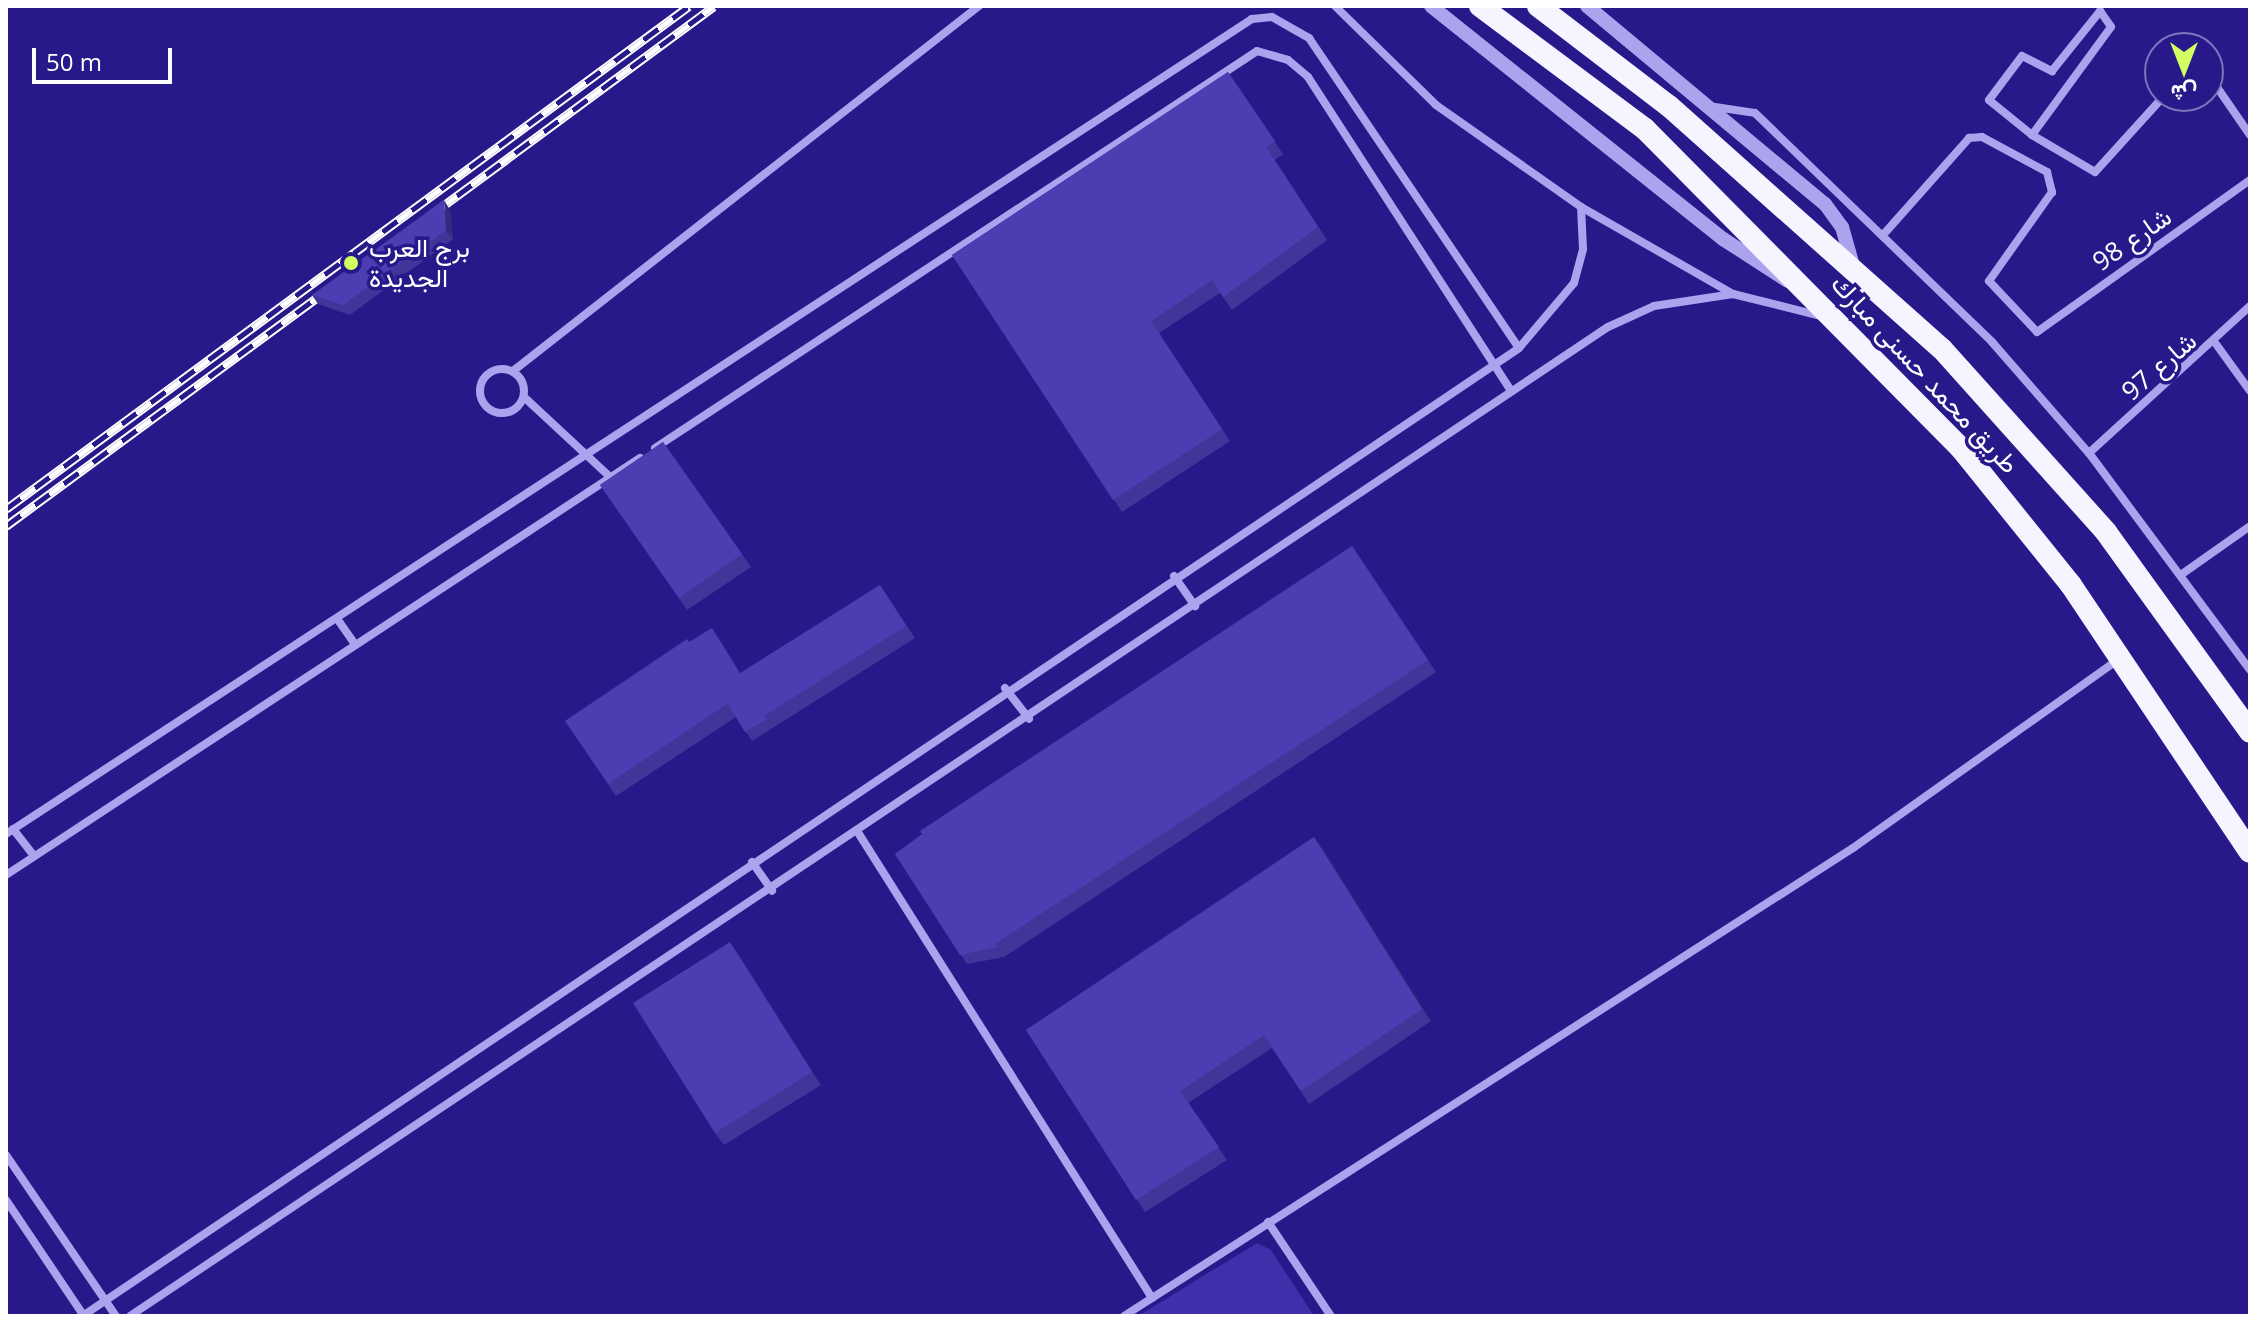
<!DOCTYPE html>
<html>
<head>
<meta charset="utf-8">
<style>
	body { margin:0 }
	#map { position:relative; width:2256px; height:1322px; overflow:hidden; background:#28198b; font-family:"Open Sans",Vazirmatn,sans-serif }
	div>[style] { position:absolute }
	.green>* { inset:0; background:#3e2fab }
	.minor>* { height:8px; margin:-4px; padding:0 4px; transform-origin:4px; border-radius:4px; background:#aca3ee }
	.minor>.ring { margin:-4px; padding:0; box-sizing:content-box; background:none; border:8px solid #aca3ee; border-radius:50% }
	.tertiary>* { height:14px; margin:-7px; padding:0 7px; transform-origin:7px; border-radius:7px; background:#aca3ee }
	.trunk>* { height:22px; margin:-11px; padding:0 11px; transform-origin:11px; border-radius:11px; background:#f6f4ff }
	.rail>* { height:9px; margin-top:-4.5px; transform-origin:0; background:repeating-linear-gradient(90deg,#28198b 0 18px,#fff 0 36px); box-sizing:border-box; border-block:2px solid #fff }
	.wall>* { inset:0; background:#413599 }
	.shaded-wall>* { inset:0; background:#352b7d }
	.building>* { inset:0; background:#4c3eb2 }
	.dots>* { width:22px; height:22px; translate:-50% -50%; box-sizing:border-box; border:4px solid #28198b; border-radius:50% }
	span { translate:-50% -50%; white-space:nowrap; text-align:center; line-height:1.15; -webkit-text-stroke:7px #28198b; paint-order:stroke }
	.street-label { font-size:26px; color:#fff }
	.poi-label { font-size:26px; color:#fff }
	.left { translate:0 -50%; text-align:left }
	.frame { position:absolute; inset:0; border:8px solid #fff; pointer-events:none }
	.north { position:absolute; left:2144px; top:32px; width:80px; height:80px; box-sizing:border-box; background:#28198b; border:2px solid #7e75b9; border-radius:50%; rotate:180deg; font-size:22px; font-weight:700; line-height:32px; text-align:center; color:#fff }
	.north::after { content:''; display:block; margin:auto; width:28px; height:36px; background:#d2ff60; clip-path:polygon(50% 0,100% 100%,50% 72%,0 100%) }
	.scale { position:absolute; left:32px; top:48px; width:140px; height:36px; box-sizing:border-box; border:4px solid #fff; border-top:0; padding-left:10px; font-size:24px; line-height:28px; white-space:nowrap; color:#fff; -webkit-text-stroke:6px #28198b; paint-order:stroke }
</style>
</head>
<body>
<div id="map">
	<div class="green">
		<i style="clip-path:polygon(1257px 1243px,1271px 1250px,1314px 1316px,1138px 1316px)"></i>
	</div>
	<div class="minor">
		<i style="left:1335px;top:6px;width:141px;rotate:44.4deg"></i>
		<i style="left:1436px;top:105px;width:177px;rotate:35.1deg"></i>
		<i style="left:1581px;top:207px;width:175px;rotate:29.8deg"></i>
		<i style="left:1733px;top:294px;width:91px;rotate:14deg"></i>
		<i style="left:2208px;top:74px;width:74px;rotate:55.5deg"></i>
		<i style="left:1715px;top:107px;width:40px;rotate:8.5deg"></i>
		<i style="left:1755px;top:113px;width:330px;rotate:44deg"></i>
		<i style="left:1992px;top:342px;width:147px;rotate:48.9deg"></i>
		<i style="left:2089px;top:453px;width:270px;rotate:53.4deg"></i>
		<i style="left:2032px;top:135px;width:55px;rotate:-140.9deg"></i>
		<i style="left:1989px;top:100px;width:55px;rotate:-53.1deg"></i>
		<i style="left:2022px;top:56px;width:34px;rotate:27deg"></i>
		<i style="left:2052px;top:71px;width:77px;rotate:-51.3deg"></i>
		<i style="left:2100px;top:11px;width:19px;rotate:55deg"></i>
		<i style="left:2111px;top:27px;width:134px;rotate:126.2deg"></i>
		<i style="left:2032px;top:135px;width:73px;rotate:30.4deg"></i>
		<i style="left:2095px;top:172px;width:103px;rotate:-47.8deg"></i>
		<i style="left:1883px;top:235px;width:130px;rotate:-48.4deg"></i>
		<i style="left:1969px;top:138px;width:13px;rotate:-4deg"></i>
		<i style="left:1982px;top:137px;width:74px;rotate:28.3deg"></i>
		<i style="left:2047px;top:172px;width:21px;rotate:76deg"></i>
		<i style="left:2052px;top:192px;width:109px;rotate:125.3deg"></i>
		<i style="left:1989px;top:281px;width:70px;rotate:46.7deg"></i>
		<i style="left:2037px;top:332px;width:262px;rotate:-35.5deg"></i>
		<i style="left:2216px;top:344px;width:58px;rotate:54.1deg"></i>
		<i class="ring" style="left:480px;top:369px;width:36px;height:36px"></i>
		<i style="left:513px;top:371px;width:592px;rotate:-38.07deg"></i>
		<i style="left:524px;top:397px;width:117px;rotate:42.9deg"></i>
		<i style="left:655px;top:448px;width:721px;rotate:-33.4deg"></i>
		<i style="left:1257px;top:51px;width:32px;rotate:16deg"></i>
		<i style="left:1288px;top:60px;width:26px;rotate:40deg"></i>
		<i style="left:1308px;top:77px;width:374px;rotate:57.1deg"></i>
		<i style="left:2089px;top:453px;width:218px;rotate:-42.4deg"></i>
		<i style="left:2182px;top:574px;width:83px;rotate:-35.2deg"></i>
		<i style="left:1174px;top:576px;width:37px;rotate:55deg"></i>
		<i style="left:338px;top:620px;width:29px;rotate:55deg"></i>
		<i style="left:1005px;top:688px;width:39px;rotate:52deg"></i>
		<i style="left:13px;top:829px;width:34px;rotate:52deg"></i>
		<i style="left:6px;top:834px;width:1489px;rotate:-33.19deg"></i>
		<i style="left:1252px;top:19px;width:20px;rotate:-6deg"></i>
		<i style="left:1272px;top:17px;width:43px;rotate:29.6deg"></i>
		<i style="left:1309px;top:38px;width:374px;rotate:55.9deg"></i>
		<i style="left:859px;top:834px;width:549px;rotate:57.73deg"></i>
		<i style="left:752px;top:862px;width:35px;rotate:55deg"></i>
		<i style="left:6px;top:875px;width:759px;rotate:-33.33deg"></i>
		<i style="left:6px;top:1155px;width:195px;rotate:55.7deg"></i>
		<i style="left:6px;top:1200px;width:140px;rotate:56.1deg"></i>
		<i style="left:1268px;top:1222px;width:113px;rotate:56.2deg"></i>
		<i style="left:84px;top:1315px;width:1730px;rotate:-33.97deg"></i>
		<i style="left:1519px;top:348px;width:85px;rotate:-49.8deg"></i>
		<i style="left:1574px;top:283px;width:35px;rotate:-75deg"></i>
		<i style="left:1583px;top:249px;width:42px;rotate:-92.7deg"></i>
		<i style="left:130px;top:1316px;width:1778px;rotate:-33.79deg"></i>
		<i style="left:1608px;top:327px;width:51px;rotate:-24.5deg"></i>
		<i style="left:1654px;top:306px;width:80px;rotate:-8.6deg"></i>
		<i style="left:1124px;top:1316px;width:866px;rotate:-32.7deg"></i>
		<i style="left:1853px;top:848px;width:325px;rotate:-35.4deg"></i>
	</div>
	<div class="tertiary">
		<i style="left:1431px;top:6px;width:374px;rotate:38.6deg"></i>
		<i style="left:1723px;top:239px;width:77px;rotate:32.9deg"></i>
		<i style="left:1587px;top:6px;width:310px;rotate:39.8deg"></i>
		<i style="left:1825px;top:204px;width:29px;rotate:54deg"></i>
		<i style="left:1842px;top:227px;width:41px;rotate:74.2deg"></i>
	</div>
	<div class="trunk">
		<i style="left:1480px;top:6px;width:206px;rotate:36.7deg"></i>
		<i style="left:1645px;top:129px;width:448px;rotate:45.3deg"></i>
		<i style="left:1960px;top:447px;width:177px;rotate:51.2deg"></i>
		<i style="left:2071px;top:585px;width:321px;rotate:56.2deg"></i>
		<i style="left:1538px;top:6px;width:165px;rotate:37.4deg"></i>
		<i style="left:1669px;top:106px;width:365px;rotate:41.7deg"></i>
		<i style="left:1942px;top:349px;width:246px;rotate:48.1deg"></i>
		<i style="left:2106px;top:532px;width:246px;rotate:54.2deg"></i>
	</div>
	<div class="rail">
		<i style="left:428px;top:217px;width:355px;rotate:-36.4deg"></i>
		<i style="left:6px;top:509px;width:848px;rotate:-36.37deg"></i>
		<i style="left:6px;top:526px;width:407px;rotate:-36.3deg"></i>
	</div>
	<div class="wall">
		<i style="clip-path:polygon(1228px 72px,1283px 154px,1275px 160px,1327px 240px,1232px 310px,1220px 293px,1159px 333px,1230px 441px,1122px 512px,952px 255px)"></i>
		<i style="clip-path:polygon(450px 210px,453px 239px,350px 315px,318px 304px,312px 295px)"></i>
		<i style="clip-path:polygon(663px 442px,751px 567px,687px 610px,600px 485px)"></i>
		<i style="clip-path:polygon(1352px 546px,1436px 672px,1004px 957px,967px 964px,895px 854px)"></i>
		<i style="clip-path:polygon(880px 585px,915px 638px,752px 741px,736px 717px,616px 796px,608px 784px,689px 642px,718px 637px,740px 673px)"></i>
		<i style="clip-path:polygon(1314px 837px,1431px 1021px,1309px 1104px,1272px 1048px,1188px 1103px,1227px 1160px,1145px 1212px,1026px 1030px)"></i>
		<i style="clip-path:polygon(738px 954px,821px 1085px,724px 1145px,715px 1133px)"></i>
	</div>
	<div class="shaded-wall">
		<i style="clip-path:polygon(444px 200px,450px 210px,453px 239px,446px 230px)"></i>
		<i style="clip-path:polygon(1314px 837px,1323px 849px,1431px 1021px,1422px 1009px)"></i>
		<i style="clip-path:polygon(730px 942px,738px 954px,821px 1085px,812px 1072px)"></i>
	</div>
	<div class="building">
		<i style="clip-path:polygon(1228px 72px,1275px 141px,1266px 147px,1318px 227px,1223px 297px,1212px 280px,1151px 321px,1222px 429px,1113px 500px,952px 255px)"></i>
		<i style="clip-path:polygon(444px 200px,446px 230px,343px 305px,312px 295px)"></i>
		<i style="clip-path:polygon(663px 442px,742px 554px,679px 598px,600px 485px)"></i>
		<i style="clip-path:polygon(1352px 546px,1428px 660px,995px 944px,920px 831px)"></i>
		<i style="clip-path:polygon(880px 585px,906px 626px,764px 716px,739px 674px)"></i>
		<i style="clip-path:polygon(712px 628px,767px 719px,745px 732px,728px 704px,730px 702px,689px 642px)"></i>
		<i style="clip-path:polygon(687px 639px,730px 702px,608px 784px,565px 721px)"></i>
		<i style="clip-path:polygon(922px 834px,995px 944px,997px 947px,960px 955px,895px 854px)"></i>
		<i style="clip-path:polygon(1314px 837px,1422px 1009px,1301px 1091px,1264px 1035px,1180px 1091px,1219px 1147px,1136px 1200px,1026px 1030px)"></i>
		<i style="clip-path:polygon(730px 942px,812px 1072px,715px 1133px,633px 1003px)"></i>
	</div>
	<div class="dots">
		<i style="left:351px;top:263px;background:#d2ff60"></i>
	</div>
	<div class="street-label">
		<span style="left:2132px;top:239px;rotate:-35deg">شارع 98</span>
		<span style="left:2159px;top:366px;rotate:-41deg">شارع 97</span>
		<span style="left:1925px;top:374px;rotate:47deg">طريق محمد حسنى مبارك</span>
	</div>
	<div class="poi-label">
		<span class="left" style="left:369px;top:263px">برج العرب<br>الجديدة</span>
	</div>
	<div class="frame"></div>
	<div class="north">ش</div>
	<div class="scale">50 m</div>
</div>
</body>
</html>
